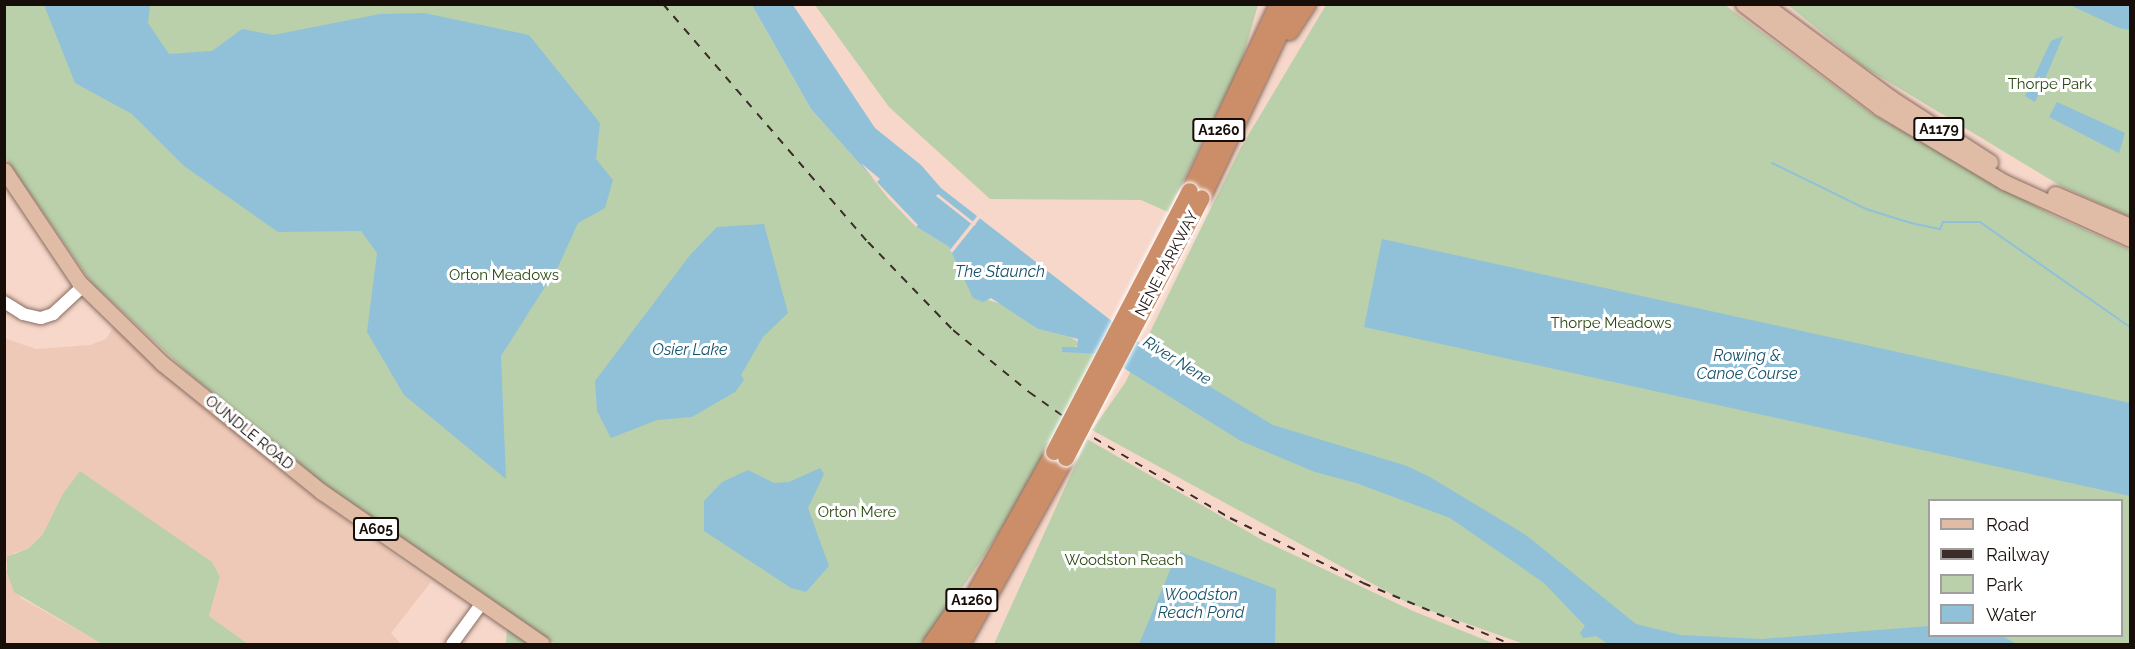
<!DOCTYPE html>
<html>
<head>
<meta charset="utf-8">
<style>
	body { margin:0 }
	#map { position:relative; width:2135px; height:649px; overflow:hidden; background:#f6d7ca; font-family:Raleway,sans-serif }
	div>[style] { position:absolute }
	.built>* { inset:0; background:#efc9b8 }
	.green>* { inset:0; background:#b9d0ab }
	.water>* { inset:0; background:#91c1d8 }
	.pier>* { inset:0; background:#f6d7ca }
	.stream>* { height:2px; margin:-1px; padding:0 1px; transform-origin:1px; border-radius:1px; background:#91c1d8 }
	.roads { filter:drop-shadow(0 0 2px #886d61) drop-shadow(0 0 2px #886d61) }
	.minor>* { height:12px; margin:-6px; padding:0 6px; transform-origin:6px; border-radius:6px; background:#fff }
	.major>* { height:15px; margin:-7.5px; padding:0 7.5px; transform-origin:7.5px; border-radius:7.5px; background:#e0bba5 }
	.highway>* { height:16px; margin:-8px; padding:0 8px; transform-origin:8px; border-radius:8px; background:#cb8e69 }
	.rail>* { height:2px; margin-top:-1px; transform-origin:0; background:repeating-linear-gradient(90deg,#3b2d28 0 8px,transparent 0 16px) }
	.bridges { filter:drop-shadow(0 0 2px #fff) drop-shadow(0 0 2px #fff) }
	.highway-bridge>* { height:16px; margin:-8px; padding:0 8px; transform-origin:8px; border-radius:8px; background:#cb8e69 }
	span { translate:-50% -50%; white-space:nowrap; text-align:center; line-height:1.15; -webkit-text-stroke:6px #fff; paint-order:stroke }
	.shield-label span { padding:2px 4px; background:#fff; border:2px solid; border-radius:4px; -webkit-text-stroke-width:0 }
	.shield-label { font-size:14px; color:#170d09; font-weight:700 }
	.park-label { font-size:15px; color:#29470e }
	.street-label { font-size:15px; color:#170d09 }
	.water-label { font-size:16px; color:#16526b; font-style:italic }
	.frame { position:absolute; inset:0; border:6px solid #170d09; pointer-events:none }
	.legend { position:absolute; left:1928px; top:499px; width:195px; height:138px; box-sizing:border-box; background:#fff; border:2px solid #a29e9d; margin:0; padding:8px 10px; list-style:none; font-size:18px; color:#170d09 }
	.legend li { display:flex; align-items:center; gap:12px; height:30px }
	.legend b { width:30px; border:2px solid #a29e9d }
</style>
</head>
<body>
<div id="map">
	<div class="built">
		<i style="clip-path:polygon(114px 326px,163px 374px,317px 499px,431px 582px,391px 633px,401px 644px,248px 644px,209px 616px,220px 578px,212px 562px,62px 495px,43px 534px,29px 548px,14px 553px,5px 564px,7px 573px,21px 598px,102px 644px,5px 644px,4px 338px,36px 349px,90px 345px,106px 339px)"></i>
	</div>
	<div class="green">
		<i style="clip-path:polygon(4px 5px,752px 5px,811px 109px,915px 226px,949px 247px,974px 296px,1005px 305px,1038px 329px,1070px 337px,1080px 343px,1074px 348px,1062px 347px,1096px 353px,1034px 480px,925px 644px,556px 644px,324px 484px,186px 371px,91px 282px,5px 157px)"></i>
		<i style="clip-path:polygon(815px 5px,1258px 5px,1241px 64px,1168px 212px,1141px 200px,990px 199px,889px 107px)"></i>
		<i style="clip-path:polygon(evenodd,1326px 5px,1725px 5px,1872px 114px,2050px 214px,2130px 250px,2130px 644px,1524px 644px,1406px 602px,1092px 430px,1125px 383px,1240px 149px,1326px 5px,1930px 500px,2122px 500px,2122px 636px,1930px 636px,1930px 500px)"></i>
		<i style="clip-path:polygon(1788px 5px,2130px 5px,2130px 217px,2061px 186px,1864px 67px)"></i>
		<i style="clip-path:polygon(1087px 439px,1264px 541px,1413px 611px,1495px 644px,994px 644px)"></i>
		<i style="clip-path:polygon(80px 471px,212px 562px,220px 577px,209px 616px,248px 644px,102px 644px,14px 592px,7px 573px,7px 557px,29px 548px,43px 534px,62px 495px)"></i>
		<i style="clip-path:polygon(507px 629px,528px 644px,506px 644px)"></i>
	</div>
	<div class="water">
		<i style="clip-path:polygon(44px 5px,150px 5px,148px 23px,169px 54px,212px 51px,242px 29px,273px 35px,380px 14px,424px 13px,529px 35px,600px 123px,596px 159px,613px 180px,605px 208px,578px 223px,559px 265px,501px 356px,506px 479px,404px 395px,367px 332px,377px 253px,361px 231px,278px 232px,184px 166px,132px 114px,75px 83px)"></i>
		<i style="clip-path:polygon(evenodd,752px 5px,793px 5px,875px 128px,921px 165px,941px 188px,1145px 347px,1273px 425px,1407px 466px,1430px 477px,1526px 535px,1636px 624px,1681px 635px,1762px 639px,1929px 626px,1930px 636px,2003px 636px,2016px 644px,1608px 644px,1596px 636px,1583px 638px,1580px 633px,1585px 626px,1544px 583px,1450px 518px,1356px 483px,1315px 472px,1241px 441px,1101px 354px,1062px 352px,1062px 347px,1077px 347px,1078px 339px,1038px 329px,991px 298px,983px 302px,973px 298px,949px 247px,915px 226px,811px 109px,752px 5px,938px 194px,976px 224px,974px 226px,936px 196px,938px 194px)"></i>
		<i style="clip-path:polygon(2070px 5px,2130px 5px,2130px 30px,2119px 28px)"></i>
		<i style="clip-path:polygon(2063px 36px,2040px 91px,2035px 102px,2025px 96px,2051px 41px)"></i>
		<i style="clip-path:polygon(2057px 102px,2125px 133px,2119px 153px,2049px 117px)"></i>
		<i style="clip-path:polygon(764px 224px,788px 313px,763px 337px,741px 375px,744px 380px,735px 392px,692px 417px,657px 420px,611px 438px,597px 411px,595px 381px,690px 255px,717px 227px)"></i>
		<i style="clip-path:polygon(1382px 239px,2130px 403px,2130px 496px,1364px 327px)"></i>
		<i style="clip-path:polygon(820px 468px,824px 474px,808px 508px,829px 566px,806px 592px,791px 588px,704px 531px,704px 501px,722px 482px,748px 470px,774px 483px,789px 482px)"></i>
		<i style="clip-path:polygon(1178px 551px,1276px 589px,1275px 644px,1139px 644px)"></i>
	</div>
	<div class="pier">
		<i style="clip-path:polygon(861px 163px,880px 179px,877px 182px,918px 225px,916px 227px,888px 198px)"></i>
		<i style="clip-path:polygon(978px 215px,981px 217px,952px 253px,950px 250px)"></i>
	</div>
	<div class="stream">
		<i style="left:1772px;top:163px;width:105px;rotate:26.1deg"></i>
		<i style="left:1866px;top:209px;width:47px;rotate:17.3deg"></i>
		<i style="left:1911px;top:223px;width:30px;rotate:12deg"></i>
		<i style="left:1940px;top:229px;width:8px;rotate:-67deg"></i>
		<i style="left:1943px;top:222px;width:37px"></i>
		<i style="left:1980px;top:222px;width:183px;rotate:35deg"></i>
	</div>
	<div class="roads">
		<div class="minor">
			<i style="left:4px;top:302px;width:22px;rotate:32deg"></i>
			<i style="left:23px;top:314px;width:18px;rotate:13deg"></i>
			<i style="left:41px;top:318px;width:13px;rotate:-18deg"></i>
			<i style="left:53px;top:314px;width:41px;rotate:-43deg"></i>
			<i style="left:452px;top:644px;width:51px;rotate:-53.8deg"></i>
		</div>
		<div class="major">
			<i style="left:1743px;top:4px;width:172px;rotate:37.2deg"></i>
			<i style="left:1880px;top:108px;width:144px;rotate:30.8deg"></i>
			<i style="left:2004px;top:182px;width:138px;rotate:24.3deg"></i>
			<i style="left:1764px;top:4px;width:158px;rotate:36.5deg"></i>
			<i style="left:1891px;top:98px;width:118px;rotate:32.9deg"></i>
			<i style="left:4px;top:170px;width:135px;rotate:56.2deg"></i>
			<i style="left:79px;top:282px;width:116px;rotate:44.3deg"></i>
			<i style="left:162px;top:363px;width:206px;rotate:38.9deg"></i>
			<i style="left:322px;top:492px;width:267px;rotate:34.6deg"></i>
			<i style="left:2055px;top:194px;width:82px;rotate:23.1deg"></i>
		</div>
		<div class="highway">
			<i style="left:1290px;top:32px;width:33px;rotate:-57deg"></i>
			<i style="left:1190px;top:191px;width:207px;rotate:-64.8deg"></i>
			<i style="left:1202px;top:198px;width:215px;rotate:-64.6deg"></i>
			<i style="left:931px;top:644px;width:52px;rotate:-55.1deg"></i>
			<i style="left:947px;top:644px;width:220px;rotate:-60.9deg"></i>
			<i style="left:962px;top:644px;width:213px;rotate:-60.8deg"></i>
		</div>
	</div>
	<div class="rail">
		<i style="left:663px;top:4px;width:314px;rotate:49.3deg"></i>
		<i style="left:868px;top:242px;width:122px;rotate:46deg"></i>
		<i style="left:953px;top:330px;width:98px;rotate:39.2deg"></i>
		<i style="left:1029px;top:392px;width:80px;rotate:35.3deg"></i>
		<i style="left:1094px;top:438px;width:158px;rotate:30.5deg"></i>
		<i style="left:1230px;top:518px;width:148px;rotate:26deg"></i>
		<i style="left:1363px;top:583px;width:159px;rotate:22.5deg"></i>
	</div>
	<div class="bridges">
		<div class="highway-bridge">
			<i style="left:1054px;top:452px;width:294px;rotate:-62.5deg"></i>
			<i style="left:1066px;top:458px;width:293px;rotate:-62.4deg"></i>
		</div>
	</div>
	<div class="shield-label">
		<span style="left:1939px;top:129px">A1179</span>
		<span style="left:1219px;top:130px">A1260</span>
		<span style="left:376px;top:529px">A605</span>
		<span style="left:972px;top:600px">A1260</span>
	</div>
	<div class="park-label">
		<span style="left:2050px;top:85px">Thorpe Park</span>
		<span style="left:504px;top:276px">Orton Meadows</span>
		<span style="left:1611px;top:324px">Thorpe Meadows</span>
		<span style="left:857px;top:513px">Orton Mere</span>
		<span style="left:1124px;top:561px">Woodston Reach</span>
	</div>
	<div class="street-label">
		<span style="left:1167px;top:264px;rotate:-62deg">NENE PARKWAY</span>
		<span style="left:249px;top:433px;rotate:39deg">OUNDLE ROAD</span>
	</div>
	<div class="water-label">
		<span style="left:1000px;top:272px">The Staunch</span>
		<span style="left:690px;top:350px">Osier Lake</span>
		<span style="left:1747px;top:365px">Rowing &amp;<br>Canoe Course</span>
		<span style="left:1177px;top:361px;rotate:32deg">River Nene</span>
		<span style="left:1201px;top:604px">Woodston<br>Reach Pond</span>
	</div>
	<div class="frame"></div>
	<ul class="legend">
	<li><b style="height:8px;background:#e0bba5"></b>Road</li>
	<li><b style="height:8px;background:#3b2d28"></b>Railway</li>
	<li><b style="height:16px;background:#b9d0ab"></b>Park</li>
	<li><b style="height:16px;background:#91c1d8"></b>Water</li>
	</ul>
</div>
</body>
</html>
